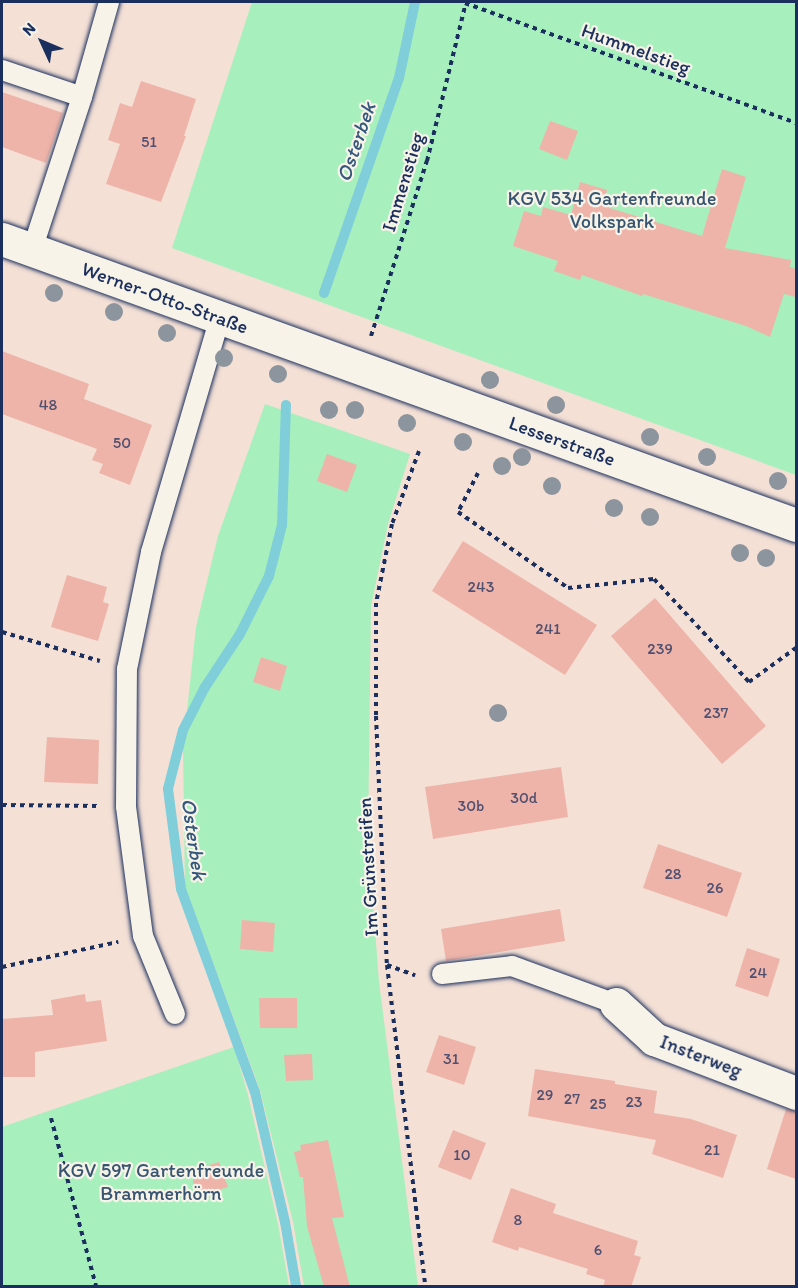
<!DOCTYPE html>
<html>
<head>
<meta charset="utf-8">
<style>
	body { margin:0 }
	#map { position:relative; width:798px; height:1288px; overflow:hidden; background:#f4e0d5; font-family:Itim,sans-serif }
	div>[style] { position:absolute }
	.green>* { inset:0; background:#a7efbc }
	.stream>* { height:10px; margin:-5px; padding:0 5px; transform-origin:5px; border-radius:5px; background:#7fceda }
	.building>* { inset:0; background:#eeb4a9 }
	.path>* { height:4px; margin-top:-2px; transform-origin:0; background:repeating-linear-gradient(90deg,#1b2f5e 0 4.5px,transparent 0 9px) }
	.roads { filter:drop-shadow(0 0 2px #1b2f5e) drop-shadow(0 0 2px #1b2f5e) }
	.service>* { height:20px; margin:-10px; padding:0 10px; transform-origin:10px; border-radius:10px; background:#f7f3e8 }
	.minor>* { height:33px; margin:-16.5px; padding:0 16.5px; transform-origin:16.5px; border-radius:16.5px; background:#f7f3e8 }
	.secondary>* { height:33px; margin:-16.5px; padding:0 16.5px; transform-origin:16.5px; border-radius:16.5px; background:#f7f3e8 }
	.trees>* { width:18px; height:18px; margin:-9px; border-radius:50%; background:#8c949e }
	span { translate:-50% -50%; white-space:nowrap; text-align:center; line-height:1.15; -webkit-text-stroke:4.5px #f7f3e8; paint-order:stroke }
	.number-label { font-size:16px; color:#505071 }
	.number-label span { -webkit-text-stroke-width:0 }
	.street-label { font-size:20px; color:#1b2f5e }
	.park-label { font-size:20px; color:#375571 }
	.water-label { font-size:21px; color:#34577d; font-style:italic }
	.frame { position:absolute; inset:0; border:3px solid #1b2f5e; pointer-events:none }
	.north { position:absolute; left:12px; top:12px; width:60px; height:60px; -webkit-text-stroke:4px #f7f3e8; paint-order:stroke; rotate:314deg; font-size:16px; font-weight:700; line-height:24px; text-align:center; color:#1b2f5e }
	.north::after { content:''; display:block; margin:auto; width:21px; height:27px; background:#1b2f5e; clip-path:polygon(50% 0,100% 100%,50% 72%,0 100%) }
</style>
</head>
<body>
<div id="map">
	<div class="green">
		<i style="clip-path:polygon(252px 2px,796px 2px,796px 475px,172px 248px)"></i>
		<i style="clip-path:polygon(265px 404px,410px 454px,388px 524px,371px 606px,368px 837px,379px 982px,418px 1286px,304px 1286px,293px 1222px,260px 1090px,185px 886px,183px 748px,196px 627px,218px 536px)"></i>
		<i style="clip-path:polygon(234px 1047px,248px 1095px,278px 1224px,289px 1286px,2px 1286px,2px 1127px)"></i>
	</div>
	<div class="stream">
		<i style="left:324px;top:293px;width:228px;rotate:-70.8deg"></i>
		<i style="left:399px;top:78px;width:78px;rotate:-78.1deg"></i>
		<i style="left:286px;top:405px;width:120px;rotate:91.9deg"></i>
		<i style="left:282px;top:525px;width:53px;rotate:104.3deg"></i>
		<i style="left:269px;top:576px;width:65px;rotate:116.6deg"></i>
		<i style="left:240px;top:634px;width:64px;rotate:123.4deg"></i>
		<i style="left:205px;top:687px;width:48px;rotate:117.1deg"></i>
		<i style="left:183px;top:730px;width:61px;rotate:104.3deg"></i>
		<i style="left:168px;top:789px;width:101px;rotate:82.6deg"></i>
		<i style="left:181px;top:889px;width:216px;rotate:70deg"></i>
		<i style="left:255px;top:1092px;width:133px;rotate:77deg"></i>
		<i style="left:285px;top:1222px;width:65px;rotate:80.2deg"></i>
	</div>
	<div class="building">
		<i style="clip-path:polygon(141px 81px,196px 99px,184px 136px,186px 136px,161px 202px,106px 184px,120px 144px,108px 140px,120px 103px,132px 107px)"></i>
		<i style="clip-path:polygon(2px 92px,63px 113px,46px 163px,2px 147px)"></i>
		<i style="clip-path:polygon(550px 121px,578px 131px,567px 160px,539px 149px)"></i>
		<i style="clip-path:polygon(722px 169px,746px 177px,725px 248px,791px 260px,790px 267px,796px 269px,796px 297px,784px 294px,770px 337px,746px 326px,643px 294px,642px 296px,582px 275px,580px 280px,554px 271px,558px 261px,513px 246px,524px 211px,541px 216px,543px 207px,571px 215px,580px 182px,607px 190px,603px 206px,702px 236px)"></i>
		<i style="clip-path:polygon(2px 351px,89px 384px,84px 399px,152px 425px,130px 485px,99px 473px,103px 464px,92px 460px,97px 449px,2px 414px)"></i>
		<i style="clip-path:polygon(327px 454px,357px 465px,347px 492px,317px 481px)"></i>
		<i style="clip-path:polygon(463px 541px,597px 625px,565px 675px,432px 591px)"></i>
		<i style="clip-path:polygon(67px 575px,107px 587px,103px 602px,109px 604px,98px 641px,51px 627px)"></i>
		<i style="clip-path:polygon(655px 598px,766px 726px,722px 764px,611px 636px)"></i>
		<i style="clip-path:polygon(261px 657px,287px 666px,280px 691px,253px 682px)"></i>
		<i style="clip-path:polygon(47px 737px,99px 740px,98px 784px,44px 782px)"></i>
		<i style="clip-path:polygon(561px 767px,568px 817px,433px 839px,425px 787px)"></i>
		<i style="clip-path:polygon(658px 844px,742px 873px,727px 917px,643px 888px)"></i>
		<i style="clip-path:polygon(560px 909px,565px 941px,446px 961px,441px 929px)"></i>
		<i style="clip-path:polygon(242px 920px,275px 923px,273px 952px,240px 949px)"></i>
		<i style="clip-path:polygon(747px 948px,780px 959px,768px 997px,735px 986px)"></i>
		<i style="clip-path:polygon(85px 994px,86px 1002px,101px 1000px,107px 1041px,35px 1052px,35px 1077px,2px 1077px,2px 1019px,53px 1015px,51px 1000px)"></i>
		<i style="clip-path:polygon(259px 998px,297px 998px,297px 1028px,260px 1028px)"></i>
		<i style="clip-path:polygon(439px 1035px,476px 1047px,464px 1085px,426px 1072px)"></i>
		<i style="clip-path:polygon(312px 1054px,313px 1080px,286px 1081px,284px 1055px)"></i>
		<i style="clip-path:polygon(535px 1069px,615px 1081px,615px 1084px,657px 1091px,654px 1113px,691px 1119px,737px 1135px,723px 1178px,652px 1154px,656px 1140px,528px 1116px)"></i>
		<i style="clip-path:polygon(786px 1109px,796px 1111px,796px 1179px,767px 1169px)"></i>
		<i style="clip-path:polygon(453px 1130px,486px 1143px,471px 1180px,438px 1167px)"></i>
		<i style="clip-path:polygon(328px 1140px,344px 1217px,332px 1218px,350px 1287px,324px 1287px,307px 1226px,303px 1177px,300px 1177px,294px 1152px,301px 1150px,300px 1145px)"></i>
		<i style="clip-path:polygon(219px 1162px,228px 1187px,198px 1196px,193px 1182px,193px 1170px)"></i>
		<i style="clip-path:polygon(511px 1188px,556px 1204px,553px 1213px,638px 1241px,634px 1255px,641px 1257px,631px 1287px,603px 1287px,605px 1280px,586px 1274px,588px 1269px,519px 1247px,518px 1251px,492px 1242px)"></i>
	</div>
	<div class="path">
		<i style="left:465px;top:3px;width:352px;rotate:19.9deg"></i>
		<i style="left:371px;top:336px;width:184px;rotate:-72.3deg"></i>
		<i style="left:427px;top:161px;width:164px;rotate:-76.2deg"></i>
		<i style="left:419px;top:451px;width:78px;rotate:110.3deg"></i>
		<i style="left:392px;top:524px;width:81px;rotate:101.4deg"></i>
		<i style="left:376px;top:603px;width:113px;rotate:90deg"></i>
		<i style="left:376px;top:716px;width:249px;rotate:87.5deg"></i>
		<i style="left:387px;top:965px;width:323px;rotate:83.2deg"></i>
		<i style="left:478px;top:473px;width:44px;rotate:117.1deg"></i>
		<i style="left:458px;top:512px;width:134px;rotate:34.6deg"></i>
		<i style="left:568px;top:588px;width:86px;rotate:-6deg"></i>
		<i style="left:654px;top:579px;width:140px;rotate:47.3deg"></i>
		<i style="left:749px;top:682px;width:58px;rotate:-35.9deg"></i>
		<i style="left:2px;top:632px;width:102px;rotate:16.5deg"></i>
		<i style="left:2px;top:805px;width:97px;rotate:0.6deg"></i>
		<i style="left:387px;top:965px;width:30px;rotate:20deg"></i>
		<i style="left:2px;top:967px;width:119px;rotate:-12.2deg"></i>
		<i style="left:51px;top:1118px;width:174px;rotate:75deg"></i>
	</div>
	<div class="roads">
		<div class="service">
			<i style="left:2px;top:70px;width:84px;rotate:18.6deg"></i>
			<i style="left:32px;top:250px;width:161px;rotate:-71.9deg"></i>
			<i style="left:82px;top:97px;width:99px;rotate:-74.1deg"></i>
			<i style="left:442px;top:974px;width:70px;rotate:-6.5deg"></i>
			<i style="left:512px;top:966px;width:111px;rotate:20.1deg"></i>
			<i style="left:175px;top:1014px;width:84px;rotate:-112.3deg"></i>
			<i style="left:143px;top:936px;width:131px;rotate:-97.5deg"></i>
			<i style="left:126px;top:806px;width:137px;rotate:-89.6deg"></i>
			<i style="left:127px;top:669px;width:119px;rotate:-78.4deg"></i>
			<i style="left:151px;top:552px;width:244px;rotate:-73.6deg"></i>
		</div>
		<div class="minor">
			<i style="left:616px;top:1004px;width:52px;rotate:42.6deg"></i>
			<i style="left:654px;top:1039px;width:152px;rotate:20.8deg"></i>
		</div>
		<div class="secondary">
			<i style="left:2px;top:239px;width:844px;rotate:19.81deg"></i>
		</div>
	</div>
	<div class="trees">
		<i style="left:54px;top:293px"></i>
		<i style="left:114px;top:312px"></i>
		<i style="left:167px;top:333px"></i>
		<i style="left:224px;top:358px"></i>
		<i style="left:278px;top:374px"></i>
		<i style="left:490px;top:380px"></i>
		<i style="left:556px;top:405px"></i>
		<i style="left:329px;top:410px"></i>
		<i style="left:355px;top:410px"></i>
		<i style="left:407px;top:423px"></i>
		<i style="left:650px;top:437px"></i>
		<i style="left:463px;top:442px"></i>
		<i style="left:522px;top:457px"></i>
		<i style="left:707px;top:457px"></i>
		<i style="left:502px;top:466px"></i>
		<i style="left:778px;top:481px"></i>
		<i style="left:552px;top:486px"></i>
		<i style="left:614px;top:508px"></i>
		<i style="left:650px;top:517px"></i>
		<i style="left:740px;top:553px"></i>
		<i style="left:766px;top:558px"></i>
		<i style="left:498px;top:713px"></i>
	</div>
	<div class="number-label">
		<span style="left:149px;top:142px">51</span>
		<span style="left:48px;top:405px">48</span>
		<span style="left:122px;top:443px">50</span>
		<span style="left:481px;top:587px">243</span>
		<span style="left:548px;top:629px">241</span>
		<span style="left:660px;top:649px">239</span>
		<span style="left:716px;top:713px">237</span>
		<span style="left:524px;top:798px">30d</span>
		<span style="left:471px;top:806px">30b</span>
		<span style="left:673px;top:874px">28</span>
		<span style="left:715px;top:888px">26</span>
		<span style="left:758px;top:973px">24</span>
		<span style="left:451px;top:1059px">31</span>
		<span style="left:545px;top:1095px">29</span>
		<span style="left:572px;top:1099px">27</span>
		<span style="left:634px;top:1102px">23</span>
		<span style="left:598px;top:1104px">25</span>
		<span style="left:712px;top:1150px">21</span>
		<span style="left:462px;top:1155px">10</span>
		<span style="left:518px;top:1220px">8</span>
		<span style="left:598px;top:1250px">6</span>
	</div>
	<div class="street-label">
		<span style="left:636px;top:49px;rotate:20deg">Hummelstieg</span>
		<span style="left:403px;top:182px;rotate:-73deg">Immenstieg</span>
		<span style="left:165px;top:298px;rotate:20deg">Werner-Otto-Straße</span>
		<span style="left:562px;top:441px;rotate:20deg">Lesserstraße</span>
		<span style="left:368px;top:867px;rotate:-93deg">Im Grünstreifen</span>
		<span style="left:701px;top:1056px;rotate:21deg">Insterweg</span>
	</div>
	<div class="park-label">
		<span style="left:612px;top:210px">KGV 534 Gartenfreunde<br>Volkspark</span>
		<span style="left:161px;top:1182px">KGV 597 Gartenfreunde<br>Brammerhörn</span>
	</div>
	<div class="water-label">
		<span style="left:356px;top:142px;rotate:-71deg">Osterbek</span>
		<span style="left:194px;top:839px;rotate:82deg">Osterbek</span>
	</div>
	<div class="frame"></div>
	<div class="north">N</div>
</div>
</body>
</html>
